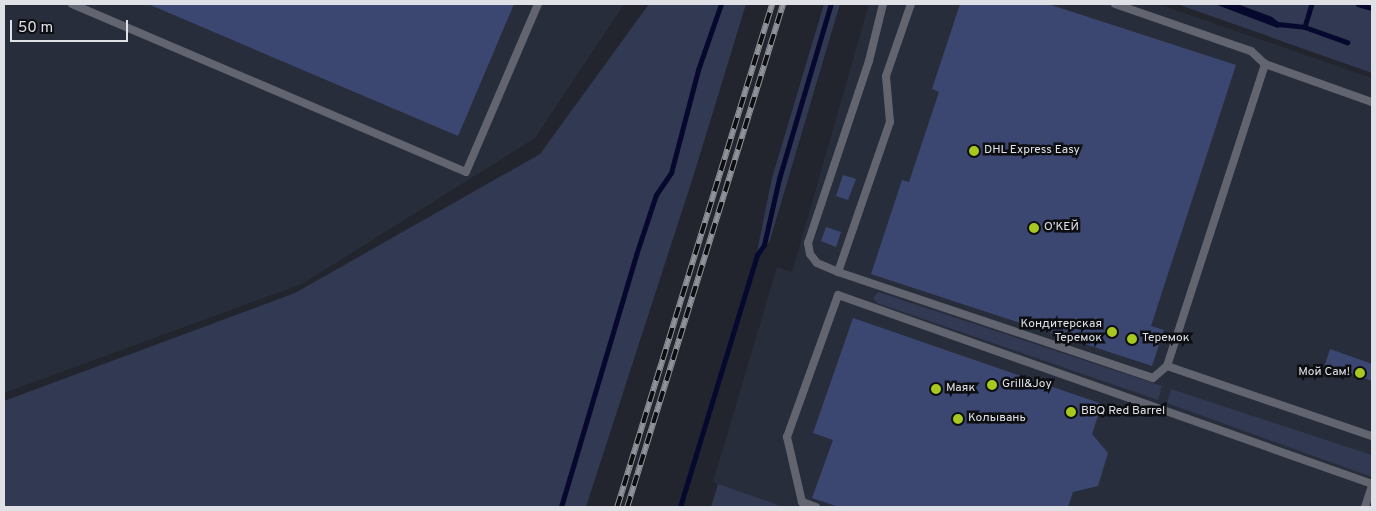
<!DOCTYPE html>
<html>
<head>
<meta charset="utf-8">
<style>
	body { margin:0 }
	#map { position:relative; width:1376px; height:511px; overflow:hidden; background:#22252e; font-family:Overpass,sans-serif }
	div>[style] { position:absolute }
	.built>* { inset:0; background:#282d3b }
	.green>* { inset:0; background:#313953 }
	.water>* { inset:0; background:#06092d }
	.stream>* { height:4.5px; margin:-2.25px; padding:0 2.25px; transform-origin:2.25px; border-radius:2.25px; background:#06092d }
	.building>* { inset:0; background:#3c4771 }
	.service>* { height:8px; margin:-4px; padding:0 4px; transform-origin:4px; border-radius:4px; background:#626570 }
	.rail>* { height:5.5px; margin-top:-2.75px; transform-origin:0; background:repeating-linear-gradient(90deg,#0d0e12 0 11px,#909299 0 22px); box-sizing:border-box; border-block:1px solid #909299 }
	.dots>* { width:14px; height:14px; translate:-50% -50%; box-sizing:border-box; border:2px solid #0d0e12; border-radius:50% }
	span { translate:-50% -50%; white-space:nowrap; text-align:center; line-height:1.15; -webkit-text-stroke:5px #0d0e12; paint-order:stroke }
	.poi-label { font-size:12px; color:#dfe1e7 }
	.left { translate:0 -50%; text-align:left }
	.right { translate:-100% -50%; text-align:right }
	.frame { position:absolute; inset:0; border:5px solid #dfe1e7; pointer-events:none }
	.scale { position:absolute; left:10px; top:20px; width:118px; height:22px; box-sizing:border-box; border:2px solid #dfe1e7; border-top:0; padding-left:6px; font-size:15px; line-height:18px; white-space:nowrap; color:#dfe1e7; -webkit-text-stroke:4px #0d0e12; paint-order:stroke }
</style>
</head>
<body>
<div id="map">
	<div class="built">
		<i style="clip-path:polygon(4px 4px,624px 4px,535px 138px,302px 284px,4px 393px)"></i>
		<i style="clip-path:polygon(869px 4px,1158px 4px,1372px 78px,1372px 507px,711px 507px,718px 484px,713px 482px,777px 267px,792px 272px)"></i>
	</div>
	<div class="green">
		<i style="clip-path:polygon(649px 4px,746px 4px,694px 174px,586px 507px,4px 507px,4px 401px,295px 293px,540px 154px)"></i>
		<i style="clip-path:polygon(824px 4px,840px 4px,770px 240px,762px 254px,757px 252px,772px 178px)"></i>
		<i style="clip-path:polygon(1177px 4px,1215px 4px,1278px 28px,1272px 17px,1237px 4px,1372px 4px,1372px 73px)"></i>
		<i style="clip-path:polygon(878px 292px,1162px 386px,1158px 400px,877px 303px,873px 298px)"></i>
		<i style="clip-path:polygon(1171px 389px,1372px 455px,1372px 477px,1167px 403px)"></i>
		<i style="clip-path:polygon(718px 484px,784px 507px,711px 507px)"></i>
	</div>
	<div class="water">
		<i style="clip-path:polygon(1215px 4px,1237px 4px,1272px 17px,1282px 25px,1278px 28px)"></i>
	</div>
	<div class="stream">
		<i style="left:1312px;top:4px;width:24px;rotate:107deg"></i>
		<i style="left:1305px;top:27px;width:45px;rotate:19.7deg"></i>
		<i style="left:1358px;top:4px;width:15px;rotate:16deg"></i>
		<i style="left:1278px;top:24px;width:27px;rotate:6deg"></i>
		<i style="left:561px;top:507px;width:263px;rotate:-73.4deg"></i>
		<i style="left:636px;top:255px;width:63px;rotate:-71.6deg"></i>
		<i style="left:656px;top:195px;width:27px;rotate:-56deg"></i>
		<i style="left:671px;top:173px;width:106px;rotate:-75.3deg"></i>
		<i style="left:698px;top:70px;width:70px;rotate:-70.8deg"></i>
		<i style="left:680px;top:507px;width:264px;rotate:-73deg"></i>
		<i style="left:757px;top:255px;width:12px;rotate:-55deg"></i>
		<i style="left:764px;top:245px;width:68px;rotate:-77.2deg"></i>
		<i style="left:779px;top:179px;width:183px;rotate:-73.5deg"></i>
	</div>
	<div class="building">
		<i style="clip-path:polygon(148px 4px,514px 4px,458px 136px)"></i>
		<i style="clip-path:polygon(960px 4px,1048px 4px,1236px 65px,1151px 326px,1164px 330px,1152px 366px,871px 274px,902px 180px,909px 182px,939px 92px,932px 89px)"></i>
		<i style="clip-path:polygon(843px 175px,856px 179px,848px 200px,836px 196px)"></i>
		<i style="clip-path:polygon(826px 227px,841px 232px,836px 247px,821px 241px)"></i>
		<i style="clip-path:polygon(853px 318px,1102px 404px,1092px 434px,1108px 453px,1098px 486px,1073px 492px,1068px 507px,839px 507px,812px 498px,833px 440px,813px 433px)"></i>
		<i style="clip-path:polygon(1330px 349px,1372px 364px,1372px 381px,1325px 365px)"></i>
	</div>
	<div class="service">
		<i style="left:72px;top:4px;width:428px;rotate:23.1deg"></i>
		<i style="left:466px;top:172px;width:183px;rotate:-66.8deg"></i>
		<i style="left:883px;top:4px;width:59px;rotate:103.8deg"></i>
		<i style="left:869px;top:61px;width:192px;rotate:108.5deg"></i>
		<i style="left:808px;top:243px;width:11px;rotate:80deg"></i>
		<i style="left:810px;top:254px;width:11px;rotate:52deg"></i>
		<i style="left:817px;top:263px;width:23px;rotate:23deg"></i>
		<i style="left:838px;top:272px;width:332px;rotate:18.6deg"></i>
		<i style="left:1153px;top:378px;width:18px;rotate:-41deg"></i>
		<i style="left:1167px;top:366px;width:318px;rotate:-72deg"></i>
		<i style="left:1115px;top:4px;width:144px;rotate:19.1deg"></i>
		<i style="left:1251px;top:51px;width:19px;rotate:43deg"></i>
		<i style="left:1265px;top:64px;width:114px;rotate:19.6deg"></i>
		<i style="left:838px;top:272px;width:159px;rotate:-70.9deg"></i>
		<i style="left:890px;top:122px;width:46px;rotate:-95deg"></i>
		<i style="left:886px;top:76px;width:76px;rotate:-70.9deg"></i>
		<i style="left:1167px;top:366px;width:217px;rotate:18.9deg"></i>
		<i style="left:816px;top:507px;width:15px;rotate:-160deg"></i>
		<i style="left:802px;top:502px;width:67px;rotate:-103deg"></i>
		<i style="left:787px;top:437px;width:151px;rotate:-70.2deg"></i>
		<i style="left:838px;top:295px;width:566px;rotate:19.49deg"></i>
		<i style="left:1365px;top:507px;width:23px;rotate:-72deg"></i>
	</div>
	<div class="rail">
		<i style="left:617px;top:507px;width:526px;rotate:-72.87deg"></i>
		<i style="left:627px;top:507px;width:527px;rotate:-72.77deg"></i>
	</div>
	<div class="dots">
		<i style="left:974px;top:151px;background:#a7c81f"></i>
		<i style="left:1034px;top:228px;background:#a7c81f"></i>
		<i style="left:1112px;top:332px;background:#a7c81f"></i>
		<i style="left:1132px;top:339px;background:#a7c81f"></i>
		<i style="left:1360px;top:373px;background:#a7c81f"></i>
		<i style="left:992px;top:385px;background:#a7c81f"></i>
		<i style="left:936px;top:389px;background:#a7c81f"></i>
		<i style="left:1071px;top:412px;background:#a7c81f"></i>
		<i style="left:958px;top:419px;background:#a7c81f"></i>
	</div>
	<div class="poi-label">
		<span class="left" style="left:984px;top:151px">DHL Express Easy</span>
		<span class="left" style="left:1044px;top:228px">О’КЕЙ</span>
		<span class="right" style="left:1102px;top:332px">Кондитерская<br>Теремок</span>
		<span class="left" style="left:1142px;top:339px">Теремок</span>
		<span class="right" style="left:1350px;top:373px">Мой Сам!</span>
		<span class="left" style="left:1002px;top:385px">Grill&amp;Joy</span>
		<span class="left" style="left:946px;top:389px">Маяк</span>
		<span class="left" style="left:1081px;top:412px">BBQ Red Barrel</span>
		<span class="left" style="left:968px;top:419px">Колывань</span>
	</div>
	<div class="frame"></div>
	<div class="scale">50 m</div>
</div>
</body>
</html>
